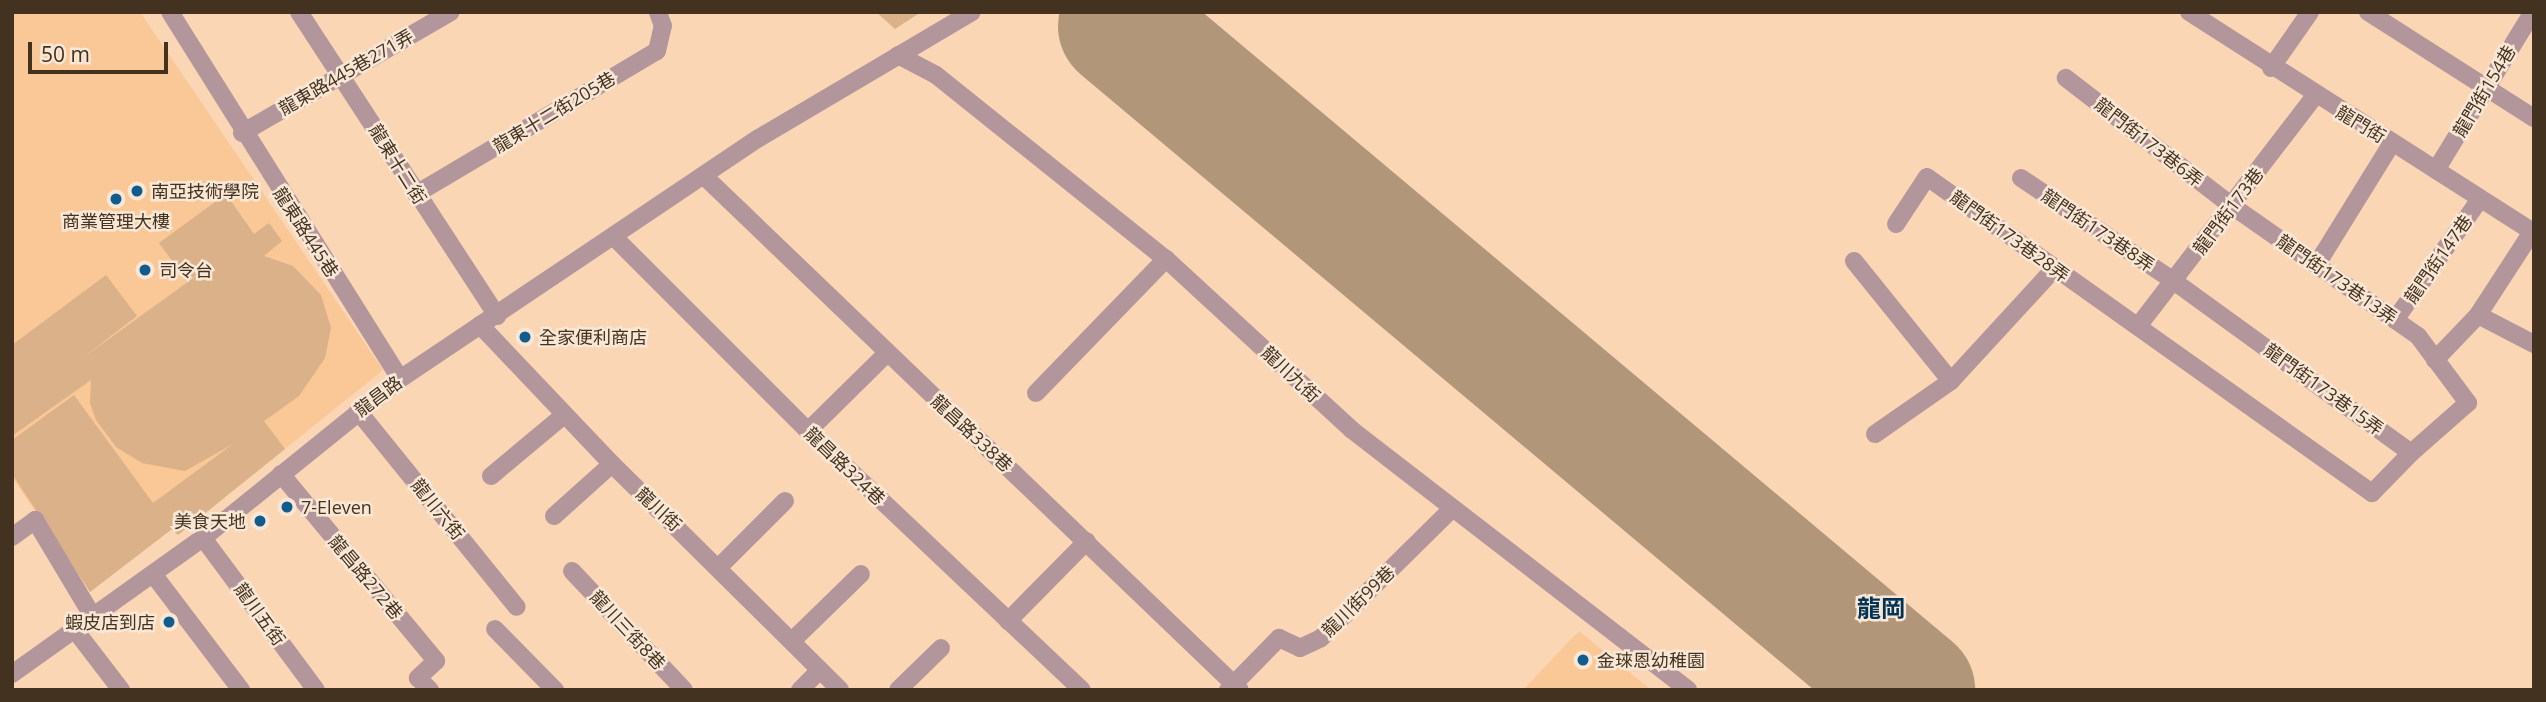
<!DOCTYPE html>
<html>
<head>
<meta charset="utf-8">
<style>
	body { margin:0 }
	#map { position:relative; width:2546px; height:702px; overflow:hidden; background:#fad6b4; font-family:"Open Sans","Noto Sans TC",sans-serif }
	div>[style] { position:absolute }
	.built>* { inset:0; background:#fac796 }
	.green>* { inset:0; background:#dbb189 }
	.runway>* { height:126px; margin:-63px; padding:0 63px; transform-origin:63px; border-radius:63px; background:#b2967a }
	.minor>* { height:18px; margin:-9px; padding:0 9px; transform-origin:9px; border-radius:9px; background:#b2969c }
	.dots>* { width:19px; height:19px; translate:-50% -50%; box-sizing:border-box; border:4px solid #f9e7d6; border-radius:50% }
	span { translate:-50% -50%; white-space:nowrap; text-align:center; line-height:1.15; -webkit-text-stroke:5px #f9e7d6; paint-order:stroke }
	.street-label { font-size:18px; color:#443221 }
	.poi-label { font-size:18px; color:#443221 }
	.left { translate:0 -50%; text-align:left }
	.right { translate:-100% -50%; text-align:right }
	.district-label { font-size:24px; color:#003457; font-weight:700 }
	.frame { position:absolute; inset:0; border:14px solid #443221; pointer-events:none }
	.scale { position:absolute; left:28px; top:42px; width:140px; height:32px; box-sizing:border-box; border:4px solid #443221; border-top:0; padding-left:9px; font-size:21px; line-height:24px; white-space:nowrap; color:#443221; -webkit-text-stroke:5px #f9e7d6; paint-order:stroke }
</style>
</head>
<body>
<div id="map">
	<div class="built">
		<i style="clip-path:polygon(12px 12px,140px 12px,383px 370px,178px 535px,172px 529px,90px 592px,12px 477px)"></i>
		<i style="clip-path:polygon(1579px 631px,1651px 690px,1523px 690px)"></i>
	</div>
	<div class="green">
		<i style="clip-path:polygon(876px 12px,921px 12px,895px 29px)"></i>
		<i style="clip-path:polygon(226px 194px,254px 234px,269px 223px,282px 241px,264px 256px,293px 266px,321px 295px,331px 328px,325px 358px,299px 396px,264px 421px,285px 449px,178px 535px,172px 529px,90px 592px,12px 474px,12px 440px,74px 395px,153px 503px,233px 444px,185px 471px,142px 463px,116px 447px,96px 420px,90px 403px,91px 380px,12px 436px,12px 345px,106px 275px,137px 316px,81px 359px,210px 266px,187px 281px,159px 243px)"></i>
	</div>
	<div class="runway">
		<i style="left:1121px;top:26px;width:1033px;rotate:40.01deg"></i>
	</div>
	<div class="minor">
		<i style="left:170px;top:12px;width:433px;rotate:57.9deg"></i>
		<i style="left:299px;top:12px;width:363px;rotate:56.9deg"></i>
		<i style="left:2189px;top:12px;width:410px;rotate:32.6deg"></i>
		<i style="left:2368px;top:12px;width:197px;rotate:32.6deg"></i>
		<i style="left:898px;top:55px;width:43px;rotate:27.8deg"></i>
		<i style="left:936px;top:75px;width:295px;rotate:38.7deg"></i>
		<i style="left:1166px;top:259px;width:253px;rotate:42.6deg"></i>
		<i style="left:1352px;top:430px;width:425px;rotate:37.7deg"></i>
		<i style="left:2271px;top:68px;width:68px;rotate:-55.1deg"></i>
		<i style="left:242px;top:133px;width:241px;rotate:-30.1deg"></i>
		<i style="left:2436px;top:170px;width:185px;rotate:-58.5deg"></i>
		<i style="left:705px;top:177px;width:741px;rotate:43.8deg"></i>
		<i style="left:2021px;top:178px;width:186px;rotate:34deg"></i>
		<i style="left:2175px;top:282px;width:291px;rotate:35.9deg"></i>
		<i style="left:2411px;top:453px;width:76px;rotate:-41.3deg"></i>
		<i style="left:2468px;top:403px;width:84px;rotate:-126.7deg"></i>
		<i style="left:2418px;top:336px;width:227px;rotate:-145deg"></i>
		<i style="left:2232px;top:206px;width:210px;rotate:-142.4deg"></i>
		<i style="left:416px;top:194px;width:280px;rotate:-30.7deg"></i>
		<i style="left:657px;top:51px;width:26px;rotate:-77deg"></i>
		<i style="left:663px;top:26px;width:15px;rotate:-110deg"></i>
		<i style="left:1896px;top:224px;width:56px;rotate:-56.6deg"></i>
		<i style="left:1927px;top:177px;width:546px;rotate:35.38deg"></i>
		<i style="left:2372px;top:493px;width:56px;rotate:-45.7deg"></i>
		<i style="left:614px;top:237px;width:274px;rotate:45deg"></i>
		<i style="left:808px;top:431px;width:377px;rotate:43.4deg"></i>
		<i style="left:1854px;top:261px;width:154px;rotate:51.1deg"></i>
		<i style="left:2317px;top:264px;width:142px;rotate:-58.2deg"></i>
		<i style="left:2478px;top:315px;width:63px;rotate:27.4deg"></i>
		<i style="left:2395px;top:320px;width:148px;rotate:-54.9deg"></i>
		<i style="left:480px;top:325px;width:192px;rotate:46.5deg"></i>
		<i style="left:612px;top:464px;width:321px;rotate:44.7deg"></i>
		<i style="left:2139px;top:325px;width:289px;rotate:-52.5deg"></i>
		<i style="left:2435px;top:360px;width:62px;rotate:-46.3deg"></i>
		<i style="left:2478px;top:315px;width:99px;rotate:-57deg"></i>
		<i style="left:1036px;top:393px;width:187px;rotate:-45.9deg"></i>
		<i style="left:358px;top:411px;width:252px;rotate:51deg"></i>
		<i style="left:808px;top:431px;width:111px;rotate:-44.6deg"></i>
		<i style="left:1875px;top:434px;width:93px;rotate:-34.9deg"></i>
		<i style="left:1951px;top:381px;width:152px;rotate:-47.4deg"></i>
		<i style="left:281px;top:474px;width:243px;rotate:50.3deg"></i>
		<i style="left:436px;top:661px;width:25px;rotate:137deg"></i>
		<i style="left:418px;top:678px;width:17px;rotate:45deg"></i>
		<i style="left:491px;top:476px;width:95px;rotate:-39.9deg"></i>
		<i style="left:554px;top:516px;width:78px;rotate:-41.9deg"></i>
		<i style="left:12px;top:537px;width:29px;rotate:-36deg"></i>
		<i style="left:35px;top:520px;width:113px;rotate:59.1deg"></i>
		<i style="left:203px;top:538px;width:189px;rotate:53.4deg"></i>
		<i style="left:720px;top:566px;width:92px;rotate:-45deg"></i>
		<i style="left:572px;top:571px;width:163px;rotate:46.7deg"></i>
		<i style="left:153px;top:574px;width:146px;rotate:52.8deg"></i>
		<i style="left:1008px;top:621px;width:112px;rotate:-45.4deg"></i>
		<i style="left:495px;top:629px;width:86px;rotate:45.5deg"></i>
		<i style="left:75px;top:630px;width:76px;rotate:52.5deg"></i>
		<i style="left:792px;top:641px;width:96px;rotate:-44.2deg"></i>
		<i style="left:12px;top:674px;width:234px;rotate:-35.5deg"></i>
		<i style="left:203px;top:538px;width:253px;rotate:-38.9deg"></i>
		<i style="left:400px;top:379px;width:432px;rotate:-33.9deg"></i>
		<i style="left:759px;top:138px;width:247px;rotate:-30.6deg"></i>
		<i style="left:800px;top:690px;width:28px;rotate:-45deg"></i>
		<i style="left:898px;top:690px;width:60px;rotate:-44.3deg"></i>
		<i style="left:1228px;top:690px;width:73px;rotate:-45.6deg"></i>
		<i style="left:1279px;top:638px;width:23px;rotate:25deg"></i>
		<i style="left:1300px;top:648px;width:23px;rotate:-25deg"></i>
		<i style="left:1321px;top:638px;width:182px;rotate:-44.6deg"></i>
	</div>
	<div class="dots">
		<i style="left:137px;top:191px;background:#105c8f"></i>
		<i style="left:116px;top:199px;background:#105c8f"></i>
		<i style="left:145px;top:270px;background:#105c8f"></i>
		<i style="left:525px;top:337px;background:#105c8f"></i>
		<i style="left:287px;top:507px;background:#105c8f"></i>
		<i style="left:260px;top:521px;background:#105c8f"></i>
		<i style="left:169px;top:622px;background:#105c8f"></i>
		<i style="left:1583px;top:660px;background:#105c8f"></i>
	</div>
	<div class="street-label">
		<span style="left:346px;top:72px;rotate:-30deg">龍東路445巷271弄</span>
		<span style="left:2484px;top:91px;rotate:-59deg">龍門街154巷</span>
		<span style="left:554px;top:112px;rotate:-31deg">龍東十二街205巷</span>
		<span style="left:2361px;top:124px;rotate:31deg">龍門街</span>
		<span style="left:2149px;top:142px;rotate:38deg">龍門街173巷6弄</span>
		<span style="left:398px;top:164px;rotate:58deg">龍東十二街</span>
		<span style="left:2228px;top:211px;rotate:-53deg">龍門街173巷</span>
		<span style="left:2098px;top:230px;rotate:34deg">龍門街173巷8弄</span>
		<span style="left:306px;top:232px;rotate:57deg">龍東路445巷</span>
		<span style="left:2010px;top:236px;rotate:36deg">龍門街173巷28弄</span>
		<span style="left:2438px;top:259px;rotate:-55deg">龍門街147巷</span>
		<span style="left:2337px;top:279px;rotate:35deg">龍門街173巷13弄</span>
		<span style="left:1291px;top:374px;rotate:43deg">龍川九街</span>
		<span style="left:2324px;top:389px;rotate:36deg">龍門街173巷15弄</span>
		<span style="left:378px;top:396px;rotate:-37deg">龍昌路</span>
		<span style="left:972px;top:433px;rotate:43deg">龍昌路338巷</span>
		<span style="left:845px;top:466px;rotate:44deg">龍昌路324巷</span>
		<span style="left:438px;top:509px;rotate:51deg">龍川六街</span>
		<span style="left:659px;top:509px;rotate:43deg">龍川街</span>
		<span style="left:366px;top:577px;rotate:50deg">龍昌路272巷</span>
		<span style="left:1358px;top:601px;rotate:-44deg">龍川街99巷</span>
		<span style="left:260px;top:614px;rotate:54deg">龍川五街</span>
		<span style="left:628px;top:630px;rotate:47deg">龍川三街8巷</span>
	</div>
	<div class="poi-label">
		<span class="left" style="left:151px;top:191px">南亞技術學院</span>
		<span style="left:116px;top:221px">商業管理大樓</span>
		<span class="left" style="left:159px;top:270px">司令台</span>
		<span class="left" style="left:539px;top:337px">全家便利商店</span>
		<span class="left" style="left:301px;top:507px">7-Eleven</span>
		<span class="right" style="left:246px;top:521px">美食天地</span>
		<span class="right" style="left:155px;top:622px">蝦皮店到店</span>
		<span class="left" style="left:1597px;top:660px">金琜恩幼稚園</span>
	</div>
	<div class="district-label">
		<span style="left:1881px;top:608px">龍岡</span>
	</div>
	<div class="frame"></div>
	<div class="scale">50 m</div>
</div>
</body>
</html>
